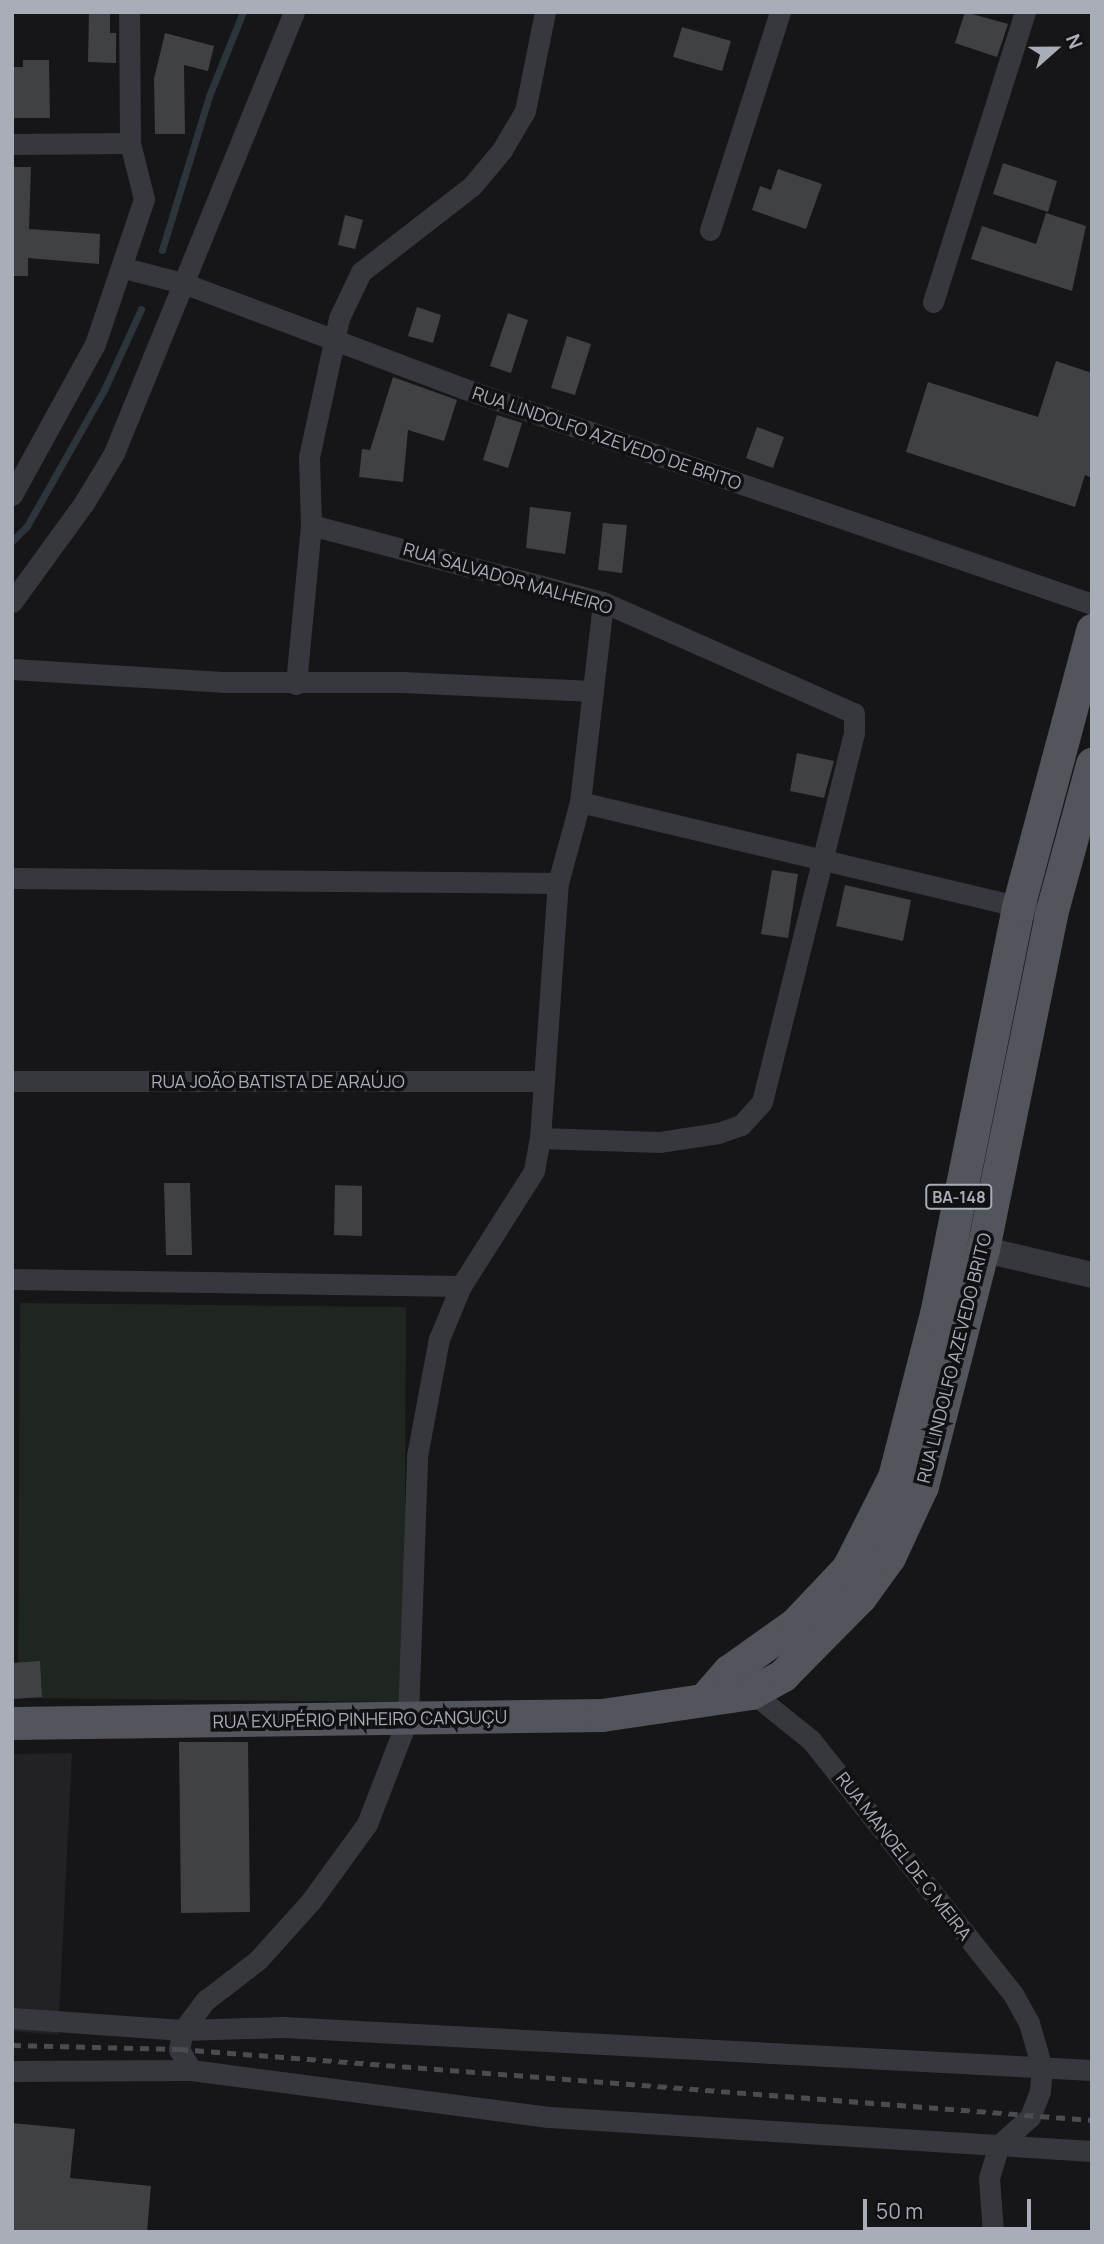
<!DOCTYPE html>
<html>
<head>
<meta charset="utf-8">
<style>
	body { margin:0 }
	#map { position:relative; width:1104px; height:2244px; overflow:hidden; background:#161618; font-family:Manrope,sans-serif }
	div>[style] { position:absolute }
	.built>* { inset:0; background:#222225 }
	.green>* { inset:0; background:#1e261f }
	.stream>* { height:7px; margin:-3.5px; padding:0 3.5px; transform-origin:3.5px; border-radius:3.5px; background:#2c353c }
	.building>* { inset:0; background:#404145 }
	.minor>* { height:21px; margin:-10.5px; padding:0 10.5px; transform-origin:10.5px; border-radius:10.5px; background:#37383d }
	.tertiary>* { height:26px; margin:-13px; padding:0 13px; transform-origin:13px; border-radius:13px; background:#37383d }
	.primary>* { height:33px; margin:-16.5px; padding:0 16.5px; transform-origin:16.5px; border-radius:16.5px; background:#53555c }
	.rail>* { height:5px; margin-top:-2.5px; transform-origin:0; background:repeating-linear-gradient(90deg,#4a4c52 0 9px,transparent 0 16px) }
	span { translate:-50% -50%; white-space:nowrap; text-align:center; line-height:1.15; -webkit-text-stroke:7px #111113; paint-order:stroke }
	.shield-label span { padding:2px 5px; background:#111113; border:2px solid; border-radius:5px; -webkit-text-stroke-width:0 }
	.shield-label { font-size:16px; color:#a8adb8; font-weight:700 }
	.street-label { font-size:18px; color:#a8adb8 }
	.frame { position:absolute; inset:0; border:14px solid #a8adb8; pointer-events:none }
	.north { position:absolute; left:1020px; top:14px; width:70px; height:70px; -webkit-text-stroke:5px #111113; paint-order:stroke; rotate:69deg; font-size:19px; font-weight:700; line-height:28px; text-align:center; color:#a8adb8 }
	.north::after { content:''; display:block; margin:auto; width:24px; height:32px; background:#a8adb8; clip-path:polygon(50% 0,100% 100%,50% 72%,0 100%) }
	.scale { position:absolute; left:863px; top:2199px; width:168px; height:32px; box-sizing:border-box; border:4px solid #a8adb8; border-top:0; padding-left:9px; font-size:21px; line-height:24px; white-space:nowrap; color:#a8adb8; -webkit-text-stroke:5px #111113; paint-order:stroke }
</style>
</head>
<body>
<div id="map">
	<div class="built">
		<i style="clip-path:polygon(72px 1753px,58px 2035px,12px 2031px,12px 1754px)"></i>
	</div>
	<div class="green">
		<i style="clip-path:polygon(20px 1303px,406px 1307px,404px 1702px,18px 1698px)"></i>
	</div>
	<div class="stream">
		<i style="left:162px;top:250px;width:161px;rotate:-73deg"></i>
		<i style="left:209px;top:96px;width:91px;rotate:-68deg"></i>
		<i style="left:12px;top:541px;width:21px;rotate:-45deg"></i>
		<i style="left:27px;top:526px;width:156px;rotate:-60.5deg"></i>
		<i style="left:104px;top:390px;width:89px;rotate:-65.4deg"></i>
	</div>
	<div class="building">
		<i style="clip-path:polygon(89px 12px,110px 12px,110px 33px,116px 33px,116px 63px,88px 62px)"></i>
		<i style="clip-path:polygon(965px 12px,1008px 24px,997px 57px,955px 43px)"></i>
		<i style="clip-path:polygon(682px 27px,731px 41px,722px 71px,673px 57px)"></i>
		<i style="clip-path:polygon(165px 33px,214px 46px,208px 71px,184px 65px,185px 134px,155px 134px,154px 79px)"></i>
		<i style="clip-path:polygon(23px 60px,49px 60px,50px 118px,12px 118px,12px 67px,23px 67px)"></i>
		<i style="clip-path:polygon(1003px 163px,1057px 181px,1048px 212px,993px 194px)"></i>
		<i style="clip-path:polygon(12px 167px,31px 167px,29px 229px,100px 234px,99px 264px,28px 258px,28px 276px,12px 276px)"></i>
		<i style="clip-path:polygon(778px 169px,822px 184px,806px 229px,752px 210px,760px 186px,771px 190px)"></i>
		<i style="clip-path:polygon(1046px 213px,1086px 226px,1072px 291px,971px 259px,982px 226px,1036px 244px)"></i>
		<i style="clip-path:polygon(345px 215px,363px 220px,355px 249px,338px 245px)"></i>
		<i style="clip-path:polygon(417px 307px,441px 315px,433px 343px,408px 336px)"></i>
		<i style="clip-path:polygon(508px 313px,528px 320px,511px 373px,490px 366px)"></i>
		<i style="clip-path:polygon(567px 336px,591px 344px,575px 395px,551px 388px)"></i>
		<i style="clip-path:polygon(1056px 361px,1092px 373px,1092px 478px,1085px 475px,1075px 507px,906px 452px,928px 382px,1038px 417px)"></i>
		<i style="clip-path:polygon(393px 377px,457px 400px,444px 441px,408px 430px,403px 482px,359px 477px,362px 449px,370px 450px)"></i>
		<i style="clip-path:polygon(497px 415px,522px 423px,508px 468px,483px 460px)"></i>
		<i style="clip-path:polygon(757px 427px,784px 437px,773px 468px,746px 458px)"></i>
		<i style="clip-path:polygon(530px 507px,571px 512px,565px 554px,526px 548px)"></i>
		<i style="clip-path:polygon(603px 523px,627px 525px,622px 573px,598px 570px)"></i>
		<i style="clip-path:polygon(797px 753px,834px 761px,824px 798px,790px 791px)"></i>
		<i style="clip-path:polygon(772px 870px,798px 874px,788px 938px,761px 934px)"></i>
		<i style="clip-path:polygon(845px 885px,911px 900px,903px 941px,836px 926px)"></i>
		<i style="clip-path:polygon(164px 1183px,190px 1183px,192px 1255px,166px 1255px)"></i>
		<i style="clip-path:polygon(335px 1185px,362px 1186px,362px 1236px,334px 1235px)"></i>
		<i style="clip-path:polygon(40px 1661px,42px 1697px,12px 1699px,12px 1663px)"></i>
		<i style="clip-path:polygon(179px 1742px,248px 1742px,250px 1912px,181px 1913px)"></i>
		<i style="clip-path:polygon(12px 2123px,75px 2129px,70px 2178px,151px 2186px,147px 2232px,12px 2232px)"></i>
	</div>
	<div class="minor">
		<i style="left:12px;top:144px;width:118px;rotate:-0.5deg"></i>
		<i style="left:710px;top:230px;width:229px;rotate:-72.2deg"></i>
		<i style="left:124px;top:268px;width:61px;rotate:14.3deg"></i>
		<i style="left:183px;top:283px;width:298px;rotate:20.6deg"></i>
		<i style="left:462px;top:388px;width:666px;rotate:18.92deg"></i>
		<i style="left:933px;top:302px;width:304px;rotate:-72.4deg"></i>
		<i style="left:12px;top:495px;width:172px;rotate:-61.2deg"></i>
		<i style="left:95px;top:344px;width:153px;rotate:-71.3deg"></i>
		<i style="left:144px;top:199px;width:58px;rotate:-104deg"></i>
		<i style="left:130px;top:143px;width:131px;rotate:-90.4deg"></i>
		<i style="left:311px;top:525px;width:302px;rotate:14.8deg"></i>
		<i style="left:603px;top:602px;width:274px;rotate:23.9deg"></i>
		<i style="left:854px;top:713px;width:20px;rotate:90deg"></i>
		<i style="left:854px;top:733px;width:380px;rotate:104deg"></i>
		<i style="left:762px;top:1102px;width:31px;rotate:132deg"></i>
		<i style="left:741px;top:1125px;width:24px;rotate:161deg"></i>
		<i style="left:718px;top:1133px;width:60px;rotate:171.3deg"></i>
		<i style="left:659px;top:1142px;width:119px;rotate:-178.1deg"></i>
		<i style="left:12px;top:602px;width:122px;rotate:-54deg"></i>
		<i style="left:84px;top:503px;width:58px;rotate:-59deg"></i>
		<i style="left:114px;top:453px;width:476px;rotate:-67.8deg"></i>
		<i style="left:12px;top:669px;width:211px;rotate:3.5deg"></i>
		<i style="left:223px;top:682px;width:179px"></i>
		<i style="left:402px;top:682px;width:191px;rotate:2.7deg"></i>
		<i style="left:296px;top:684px;width:160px;rotate:-84.6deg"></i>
		<i style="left:311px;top:525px;width:68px;rotate:-91.7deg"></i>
		<i style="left:309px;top:457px;width:142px;rotate:-77.8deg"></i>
		<i style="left:339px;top:318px;width:51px;rotate:-64.4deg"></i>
		<i style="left:361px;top:272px;width:140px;rotate:-37.8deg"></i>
		<i style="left:472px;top:186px;width:47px;rotate:-50.2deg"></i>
		<i style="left:502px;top:150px;width:45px;rotate:-59.5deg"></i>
		<i style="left:525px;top:111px;width:101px;rotate:-78.6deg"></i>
		<i style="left:580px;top:802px;width:462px;rotate:13.4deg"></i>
		<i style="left:12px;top:878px;width:546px;rotate:0.52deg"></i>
		<i style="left:12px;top:1081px;width:532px"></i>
		<i style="left:12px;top:1279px;width:449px;rotate:0.9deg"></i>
		<i style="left:745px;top:1687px;width:85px;rotate:38.8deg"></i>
		<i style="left:811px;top:1740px;width:325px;rotate:51.5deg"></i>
		<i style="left:1013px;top:1994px;width:33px;rotate:61deg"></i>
		<i style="left:1029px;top:2023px;width:47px;rotate:73.9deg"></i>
		<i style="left:1042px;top:2068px;width:23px;rotate:95deg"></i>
		<i style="left:1040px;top:2091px;width:28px;rotate:111deg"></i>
		<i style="left:1030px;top:2117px;width:42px;rotate:137.9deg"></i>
		<i style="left:999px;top:2145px;width:34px;rotate:107deg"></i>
		<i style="left:989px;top:2178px;width:54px;rotate:85.8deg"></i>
		<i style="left:12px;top:2018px;width:171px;rotate:4deg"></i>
		<i style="left:183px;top:2030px;width:100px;rotate:-1.7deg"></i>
		<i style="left:283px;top:2027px;width:810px;rotate:3.04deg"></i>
		<i style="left:191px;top:2070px;width:24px;rotate:-120deg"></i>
		<i style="left:179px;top:2049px;width:19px;rotate:-78deg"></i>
		<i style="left:183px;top:2030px;width:38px;rotate:-53deg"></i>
		<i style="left:206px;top:2000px;width:66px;rotate:-37.6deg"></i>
		<i style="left:258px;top:1960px;width:79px;rotate:-48.1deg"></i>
		<i style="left:311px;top:1901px;width:95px;rotate:-54deg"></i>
		<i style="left:367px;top:1824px;width:114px;rotate:-68.9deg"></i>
		<i style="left:408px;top:1718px;width:262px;rotate:-88deg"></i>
		<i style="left:417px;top:1456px;width:119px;rotate:-79.4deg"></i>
		<i style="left:439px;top:1339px;width:57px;rotate:-67.5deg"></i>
		<i style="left:461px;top:1286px;width:136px;rotate:-57.6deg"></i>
		<i style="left:534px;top:1171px;width:34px;rotate:-80deg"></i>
		<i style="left:540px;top:1138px;width:256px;rotate:-86deg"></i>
		<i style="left:558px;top:883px;width:84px;rotate:-74.8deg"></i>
		<i style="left:580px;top:802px;width:201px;rotate:-83.4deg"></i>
		<i style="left:12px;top:2071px;width:179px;rotate:-0.3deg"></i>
		<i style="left:191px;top:2070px;width:362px;rotate:7.5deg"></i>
		<i style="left:550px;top:2117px;width:543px;rotate:3.59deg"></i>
	</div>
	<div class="tertiary">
		<i style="left:964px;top:1245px;width:131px;rotate:13.2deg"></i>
	</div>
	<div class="primary">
		<i style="left:706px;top:1697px;width:35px;rotate:-49deg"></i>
		<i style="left:729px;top:1671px;width:81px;rotate:-35.5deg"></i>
		<i style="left:795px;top:1624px;width:77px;rotate:-46.6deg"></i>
		<i style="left:848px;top:1568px;width:102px;rotate:-63.2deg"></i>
		<i style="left:894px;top:1477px;width:168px;rotate:-75.6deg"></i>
		<i style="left:936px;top:1314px;width:415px;rotate:-78.6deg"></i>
		<i style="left:1018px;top:907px;width:287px;rotate:-75deg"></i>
		<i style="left:12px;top:1723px;width:590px;rotate:-0.78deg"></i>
		<i style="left:602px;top:1715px;width:151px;rotate:-8.4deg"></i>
		<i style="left:751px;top:1693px;width:37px;rotate:-29deg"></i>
		<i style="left:783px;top:1675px;width:110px;rotate:-45.4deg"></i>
		<i style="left:860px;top:1597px;width:49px;rotate:-54.1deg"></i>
		<i style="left:889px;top:1557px;width:78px;rotate:-65.1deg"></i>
		<i style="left:922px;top:1486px;width:245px;rotate:-75.6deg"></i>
		<i style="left:983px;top:1249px;width:342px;rotate:-78.5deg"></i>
		<i style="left:1051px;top:914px;width:156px;rotate:-74.7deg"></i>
	</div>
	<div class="rail">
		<i style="left:12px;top:2045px;width:167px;rotate:1.4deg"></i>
		<i style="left:179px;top:2049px;width:916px;rotate:4.45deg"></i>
	</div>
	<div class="shield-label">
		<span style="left:959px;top:1197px">BA-148</span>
	</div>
	<div class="street-label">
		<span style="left:607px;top:438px;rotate:19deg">RUA LINDOLFO AZEVEDO DE BRITO</span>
		<span style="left:508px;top:578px;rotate:16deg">RUA SALVADOR MALHEIRO</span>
		<span style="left:278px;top:1081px">RUA JOÃO BATISTA DE ARAÚJO</span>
		<span style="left:954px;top:1358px;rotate:-76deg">RUA LINDOLFO AZEVEDO BRITO</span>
		<span style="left:360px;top:1719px;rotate:-1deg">RUA EXUPÉRIO PINHEIRO CANGUÇU</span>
		<span style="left:904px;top:1856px;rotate:52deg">RUA MANOEL DE C MEIRA</span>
	</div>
	<div class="frame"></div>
	<div class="north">N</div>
	<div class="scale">50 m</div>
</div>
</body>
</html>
